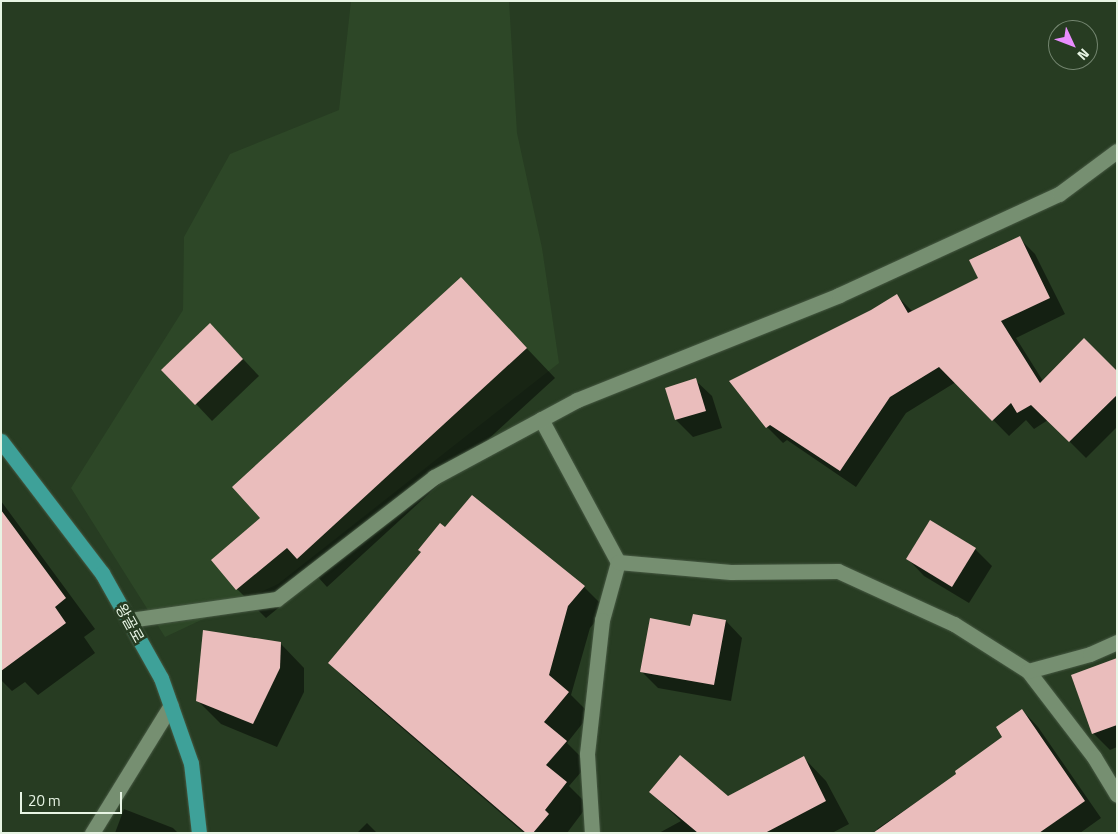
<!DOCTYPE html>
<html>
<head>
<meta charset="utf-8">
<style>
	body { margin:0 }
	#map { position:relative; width:1118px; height:834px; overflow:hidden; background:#273c22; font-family:"Titillium Web","Noto Sans KR",sans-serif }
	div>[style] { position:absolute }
	.built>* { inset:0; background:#2d4727 }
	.shadow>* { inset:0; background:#0007 }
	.building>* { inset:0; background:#eabdbc }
	.roads { filter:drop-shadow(0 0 1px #475943) drop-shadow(0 0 1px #475943) }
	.minor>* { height:15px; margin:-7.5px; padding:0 7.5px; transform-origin:7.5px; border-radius:7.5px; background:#768f71 }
	.major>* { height:15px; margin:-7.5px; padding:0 7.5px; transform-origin:7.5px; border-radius:7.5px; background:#3ea199 }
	span { translate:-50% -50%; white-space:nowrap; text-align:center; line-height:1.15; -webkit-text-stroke:5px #273c22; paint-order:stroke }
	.street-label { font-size:15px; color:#e7f4e4 }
	.frame { position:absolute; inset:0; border:2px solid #e7f4e4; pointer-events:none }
	.north { position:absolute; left:1048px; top:20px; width:50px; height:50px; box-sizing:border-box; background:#273c22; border:1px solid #748670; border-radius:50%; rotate:133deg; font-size:14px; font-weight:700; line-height:20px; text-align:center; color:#e7f4e4 }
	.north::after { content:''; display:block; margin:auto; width:18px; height:22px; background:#e98dfe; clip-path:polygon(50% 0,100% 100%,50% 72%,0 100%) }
	.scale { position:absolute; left:20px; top:792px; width:102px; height:22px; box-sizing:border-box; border:2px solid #e7f4e4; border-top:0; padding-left:6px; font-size:15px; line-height:18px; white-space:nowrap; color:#e7f4e4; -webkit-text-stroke:4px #273c22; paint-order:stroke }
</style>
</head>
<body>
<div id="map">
	<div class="built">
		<i style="clip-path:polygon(351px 1px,509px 1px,517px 133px,542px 248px,559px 363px,278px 584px,165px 637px,71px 488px,183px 310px,184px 237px,230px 154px,339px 110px)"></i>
	</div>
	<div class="shadow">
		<i style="clip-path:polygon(1019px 238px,1035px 254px,1065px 314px,1016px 338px,1043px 381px,1117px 372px,1117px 427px,1086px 458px,1048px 420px,1034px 429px,1026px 420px,1009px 436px,956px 382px,906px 413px,856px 487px,787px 440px,783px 443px,767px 427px,871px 311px,897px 296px,913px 312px,979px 278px)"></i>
		<i style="clip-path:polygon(461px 279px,555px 378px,327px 587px,317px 576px,266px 618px,237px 589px)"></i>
		<i style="clip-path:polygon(227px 342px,259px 376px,212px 421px,196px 404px)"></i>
		<i style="clip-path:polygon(695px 380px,712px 396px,722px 428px,693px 437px,676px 420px,667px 388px)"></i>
		<i style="clip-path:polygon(1px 501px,95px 629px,84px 637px,95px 653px,38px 695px,25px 682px,12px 691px,1px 680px)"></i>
		<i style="clip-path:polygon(930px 522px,975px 549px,992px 566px,969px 603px,924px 576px,908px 559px)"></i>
		<i style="clip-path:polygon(584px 587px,606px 609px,590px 628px,571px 695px,590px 714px,567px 743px,588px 764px,569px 786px,588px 805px,567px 833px,524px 833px,352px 685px,330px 663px)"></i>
		<i style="clip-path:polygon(726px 621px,742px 638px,731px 701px,658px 688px,642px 672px,691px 627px)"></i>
		<i style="clip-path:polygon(280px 643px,304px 668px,304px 692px,277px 747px,221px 724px,197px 700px)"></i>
		<i style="clip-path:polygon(1117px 660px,1117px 747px,1110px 750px,1093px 733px)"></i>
		<i style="clip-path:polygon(1022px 710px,1038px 727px,1101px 818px,1080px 833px,880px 833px,877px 829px,958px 774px,1004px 737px)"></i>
		<i style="clip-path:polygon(803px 757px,826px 781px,849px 824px,832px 833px,659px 833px,681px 821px,650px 792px,727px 797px)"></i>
		<i style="clip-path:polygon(124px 809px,173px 828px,178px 833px,115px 833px)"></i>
		<i style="clip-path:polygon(367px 823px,377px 833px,357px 833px)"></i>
	</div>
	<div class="building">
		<i style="clip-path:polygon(1020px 236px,1050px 298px,1001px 321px,1040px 383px,1084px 338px,1117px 371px,1117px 395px,1069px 442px,1031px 405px,1017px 413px,1011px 403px,992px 421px,939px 367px,890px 397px,840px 471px,770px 425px,766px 428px,729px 381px,871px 310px,897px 294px,908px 313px,978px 278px,969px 260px)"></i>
		<i style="clip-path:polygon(461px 277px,527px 348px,297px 559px,287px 548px,236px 590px,211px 560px,260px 518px,232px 487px)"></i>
		<i style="clip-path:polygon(210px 323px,243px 359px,195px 405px,161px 370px)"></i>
		<i style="clip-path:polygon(696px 378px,706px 411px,675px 420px,665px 388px)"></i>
		<i style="clip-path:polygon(472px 495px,585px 586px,568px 606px,549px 675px,569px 692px,544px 722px,567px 741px,546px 765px,567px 782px,545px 810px,549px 814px,533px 833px,526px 833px,328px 663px,421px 552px,418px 550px,440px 523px,445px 527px)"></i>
		<i style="clip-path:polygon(1px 510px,66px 598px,55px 607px,66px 623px,1px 671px)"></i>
		<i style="clip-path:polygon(930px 520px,976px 548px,952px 587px,906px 559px)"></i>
		<i style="clip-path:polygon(693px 614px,726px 620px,714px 685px,640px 672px,650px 618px,690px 626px)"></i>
		<i style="clip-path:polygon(203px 630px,281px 642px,280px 668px,253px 724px,196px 701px)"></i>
		<i style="clip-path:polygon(1117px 658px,1117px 725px,1092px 734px,1071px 675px)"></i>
		<i style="clip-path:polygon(1022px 709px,1085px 801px,1039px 833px,873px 833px,956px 774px,955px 771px,1002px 737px,996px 727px)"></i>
		<i style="clip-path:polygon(680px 755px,728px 796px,804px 756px,826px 801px,765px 833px,698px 833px,649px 792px)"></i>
	</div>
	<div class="roads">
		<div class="minor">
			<i style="left:541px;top:419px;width:162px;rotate:61.7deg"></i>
			<i style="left:618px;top:562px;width:60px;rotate:105.4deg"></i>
			<i style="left:602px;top:620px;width:135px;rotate:96.4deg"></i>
			<i style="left:587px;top:754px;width:79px;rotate:86.4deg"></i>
			<i style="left:618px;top:562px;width:113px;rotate:5.1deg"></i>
			<i style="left:731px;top:572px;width:107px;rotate:-0.5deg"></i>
			<i style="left:838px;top:571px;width:128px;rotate:24.6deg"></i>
			<i style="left:954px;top:624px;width:88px;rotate:32.4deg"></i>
			<i style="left:1028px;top:671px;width:108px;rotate:52.5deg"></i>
			<i style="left:1094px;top:757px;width:44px;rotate:58.8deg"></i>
			<i style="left:129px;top:620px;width:149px;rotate:-8.1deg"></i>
			<i style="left:277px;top:599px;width:199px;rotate:-37.8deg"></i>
			<i style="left:434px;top:477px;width:162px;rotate:-28.3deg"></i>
			<i style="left:577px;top:400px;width:282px;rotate:-21.8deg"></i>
			<i style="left:839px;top:295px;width:242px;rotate:-24.7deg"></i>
			<i style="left:1059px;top:194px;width:72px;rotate:-36.6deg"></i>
			<i style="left:1028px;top:671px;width:64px;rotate:-15.3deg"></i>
			<i style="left:1090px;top:654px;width:30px;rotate:-24deg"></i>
			<i style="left:92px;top:833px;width:150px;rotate:-58.3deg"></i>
		</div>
		<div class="major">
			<i style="left:1px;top:441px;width:166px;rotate:52.6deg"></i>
			<i style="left:102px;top:573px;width:120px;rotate:60.7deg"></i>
			<i style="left:161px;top:678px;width:90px;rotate:70.6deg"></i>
			<i style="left:191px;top:763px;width:70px;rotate:83.5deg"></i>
		</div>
	</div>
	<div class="street-label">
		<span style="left:130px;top:623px;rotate:61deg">왕골로</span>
	</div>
	<div class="frame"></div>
	<div class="north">N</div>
	<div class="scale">20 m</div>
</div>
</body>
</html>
